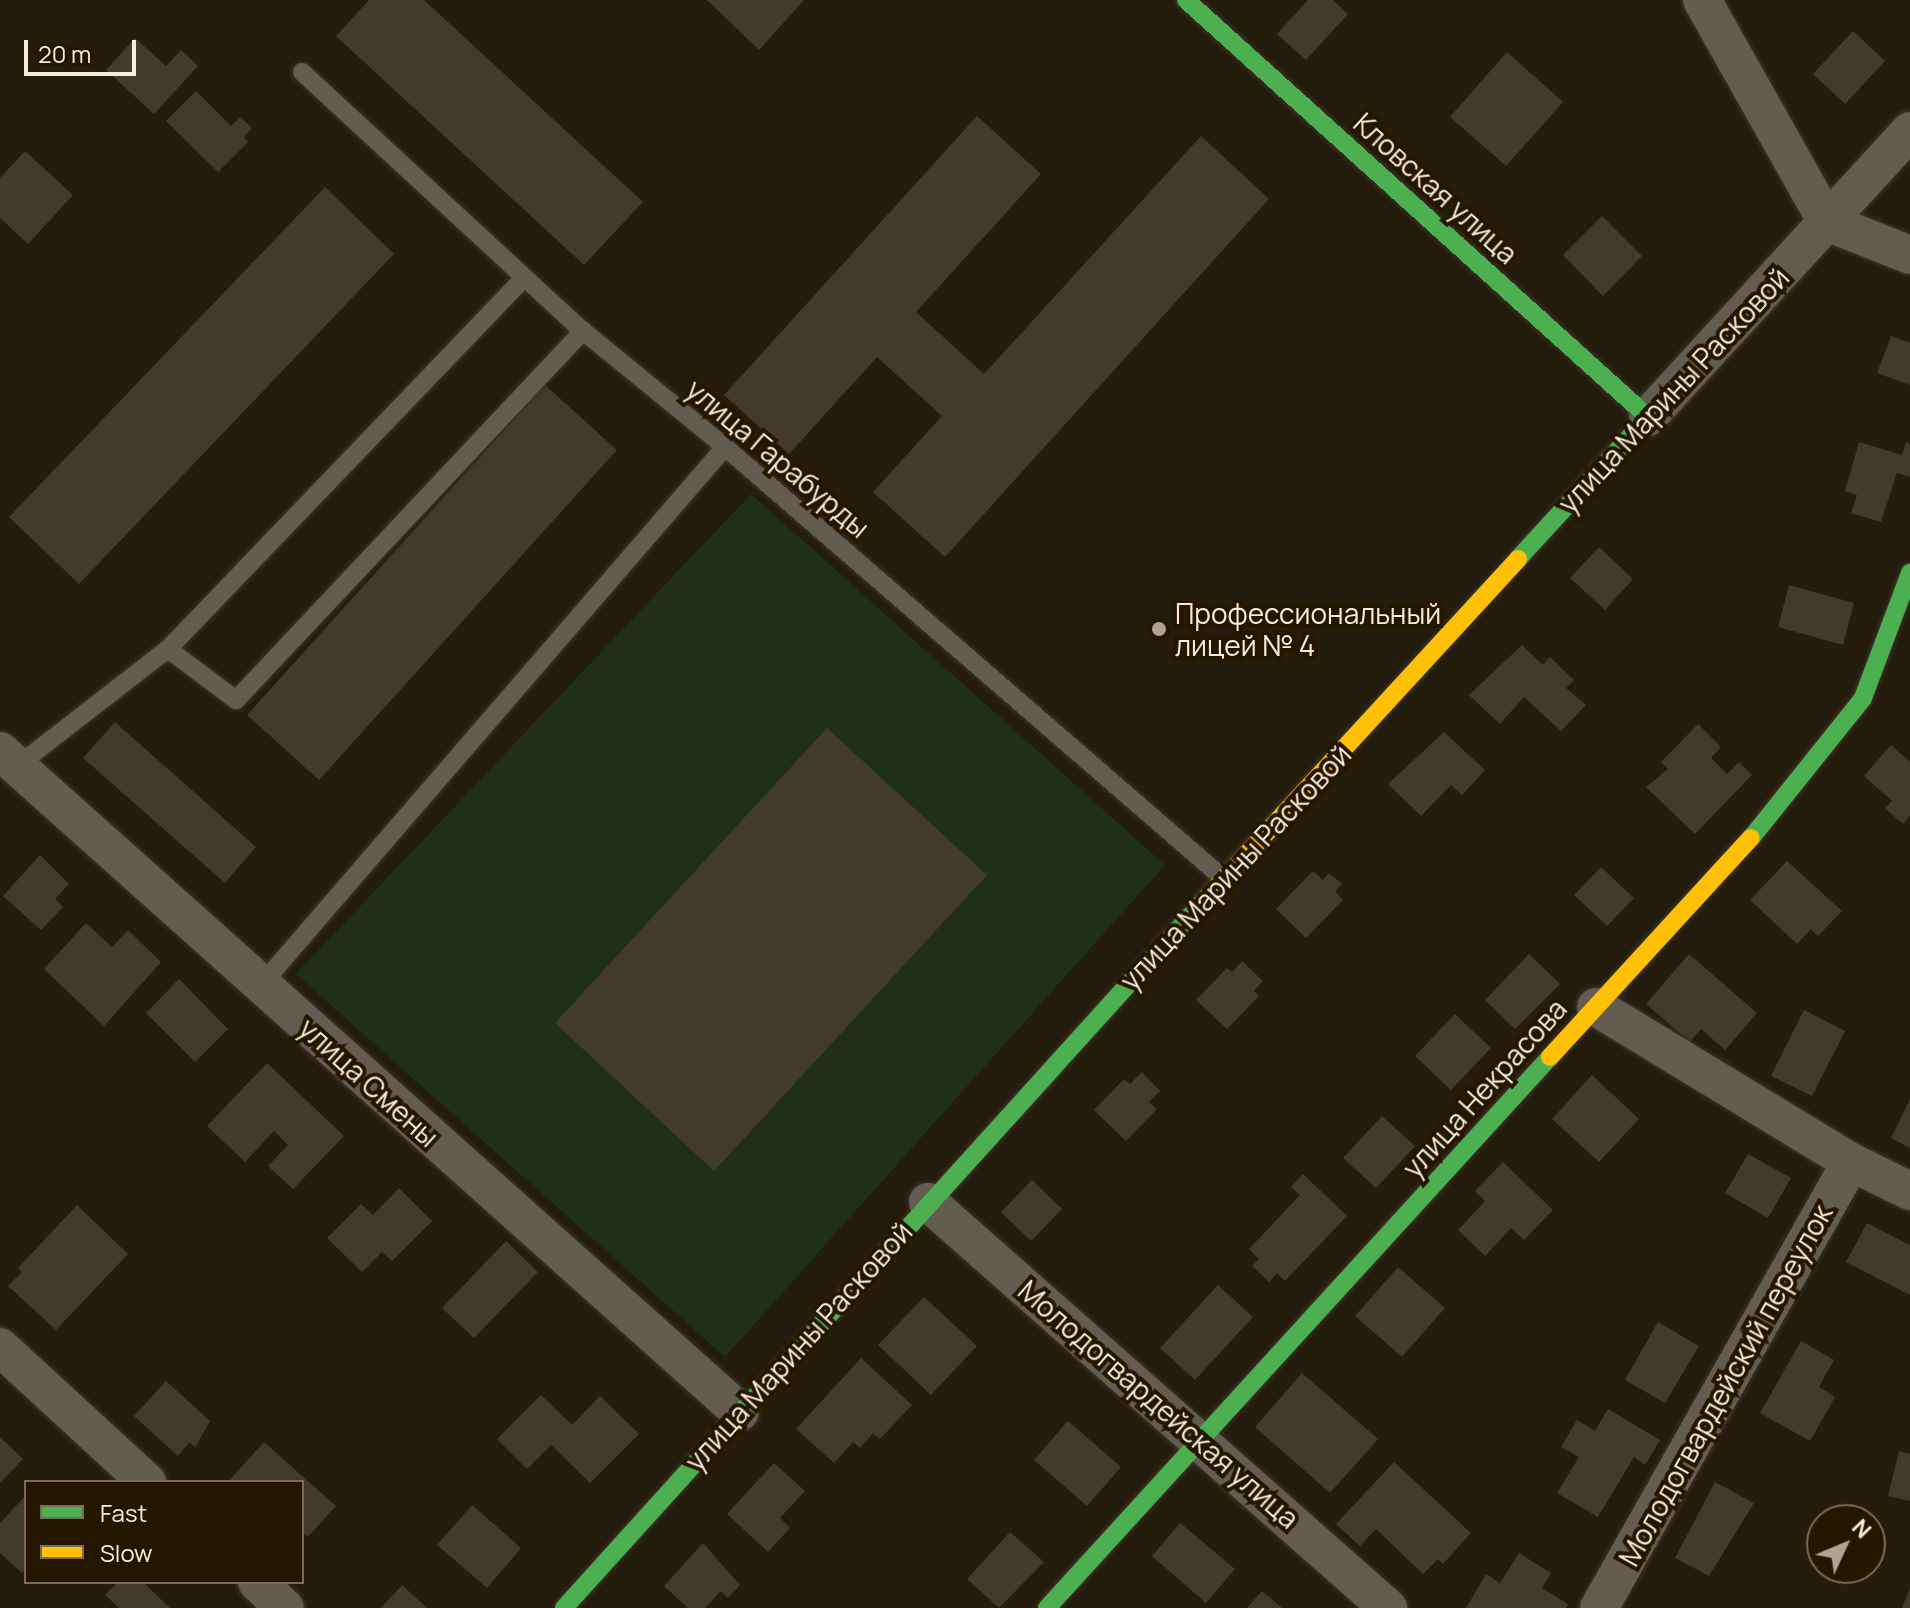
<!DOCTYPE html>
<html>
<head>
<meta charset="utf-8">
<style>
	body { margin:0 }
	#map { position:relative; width:1910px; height:1608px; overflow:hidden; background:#241c0c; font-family:Manrope,sans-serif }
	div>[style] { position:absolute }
	.green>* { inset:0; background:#1f2f19 }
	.building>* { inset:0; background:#423a2d }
	.roads { filter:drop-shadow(0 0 2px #3c352b) drop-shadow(0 0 2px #3c352b) }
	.lane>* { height:18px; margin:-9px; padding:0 9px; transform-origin:9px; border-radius:9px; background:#625c51 }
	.street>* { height:38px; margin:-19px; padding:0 19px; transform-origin:19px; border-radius:19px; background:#625c51 }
	.fast>* { height:18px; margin:-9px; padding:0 9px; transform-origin:9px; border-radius:9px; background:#4caf50 }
	.slow>* { height:18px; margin:-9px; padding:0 9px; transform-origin:9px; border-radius:9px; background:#ffc107 }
	.dots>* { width:22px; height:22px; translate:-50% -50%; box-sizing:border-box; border:4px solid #251600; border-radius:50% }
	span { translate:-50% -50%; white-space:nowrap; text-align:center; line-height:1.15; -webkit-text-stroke:8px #251600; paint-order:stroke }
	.street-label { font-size:28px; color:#f7eddc }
	.poi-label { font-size:28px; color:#f7eddc }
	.left { translate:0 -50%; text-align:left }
	.legend { position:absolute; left:24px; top:1480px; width:280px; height:104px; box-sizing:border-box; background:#251600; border:2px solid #796c58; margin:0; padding:10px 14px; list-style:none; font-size:24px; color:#f7eddc }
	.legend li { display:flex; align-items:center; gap:16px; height:40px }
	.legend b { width:40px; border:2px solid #796c58 }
	.north { position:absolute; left:1806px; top:1504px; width:80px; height:80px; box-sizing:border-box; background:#251600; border:2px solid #796c58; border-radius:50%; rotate:46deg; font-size:22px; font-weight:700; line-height:32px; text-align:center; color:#f7eddc }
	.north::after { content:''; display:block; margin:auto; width:28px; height:36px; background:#ada493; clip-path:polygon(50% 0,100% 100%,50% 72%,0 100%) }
	.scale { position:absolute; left:24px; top:40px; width:112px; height:36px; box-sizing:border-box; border:4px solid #f7eddc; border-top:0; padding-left:10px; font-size:24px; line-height:28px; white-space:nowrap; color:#f7eddc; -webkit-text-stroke:6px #251600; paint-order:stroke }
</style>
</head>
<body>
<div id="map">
	<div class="green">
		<i style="clip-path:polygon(751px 494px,1165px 865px,725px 1357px,296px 974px)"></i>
	</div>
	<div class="building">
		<i style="clip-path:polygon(369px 0,424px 0,643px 202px,584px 265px,336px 36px)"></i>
		<i style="clip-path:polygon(707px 0,804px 0,759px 50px)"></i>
		<i style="clip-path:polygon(1308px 0,1333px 0,1348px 14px,1306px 60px,1277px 34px)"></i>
		<i style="clip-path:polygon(1853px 31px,1885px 61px,1845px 104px,1813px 74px)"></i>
		<i style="clip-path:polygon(135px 38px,166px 66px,181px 50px,198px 66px,154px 114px,106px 70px)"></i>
		<i style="clip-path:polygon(1507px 52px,1563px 102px,1506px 166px,1450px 117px)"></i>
		<i style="clip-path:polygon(196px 91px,231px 126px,240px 117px,252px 128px,244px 137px,248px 142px,218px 172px,166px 121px)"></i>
		<i style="clip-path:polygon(977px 116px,1041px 174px,916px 312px,984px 374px,1201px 136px,1269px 199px,945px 557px,873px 492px,942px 416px,877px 357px,789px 454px,724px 395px)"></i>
		<i style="clip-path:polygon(25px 151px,73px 195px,28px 244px,0 218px,0 178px)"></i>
		<i style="clip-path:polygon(325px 187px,394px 254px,79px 584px,9px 517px)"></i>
		<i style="clip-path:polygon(1602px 216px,1642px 256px,1603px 296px,1563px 255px)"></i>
		<i style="clip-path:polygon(1891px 336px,1910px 343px,1910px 385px,1877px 373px)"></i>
		<i style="clip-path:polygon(545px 385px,617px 450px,319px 780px,247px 715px)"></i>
		<i style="clip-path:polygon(1859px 442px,1902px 455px,1906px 442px,1910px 444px,1910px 477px,1897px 473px,1881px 522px,1851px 513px,1857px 495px,1845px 491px)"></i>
		<i style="clip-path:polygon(1599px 547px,1633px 579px,1605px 610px,1570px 578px)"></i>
		<i style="clip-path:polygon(1789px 585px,1854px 603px,1843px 645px,1778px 627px)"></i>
		<i style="clip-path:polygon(1522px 645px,1543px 665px,1550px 657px,1574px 680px,1566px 688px,1586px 705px,1561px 731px,1524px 697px,1500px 724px,1469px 695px)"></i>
		<i style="clip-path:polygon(115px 722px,256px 847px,225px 883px,83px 758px)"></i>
		<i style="clip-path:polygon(1698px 724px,1721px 747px,1711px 758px,1727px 774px,1739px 762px,1752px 775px,1695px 834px,1646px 787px,1668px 769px,1661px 762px)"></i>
		<i style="clip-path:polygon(827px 728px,987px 875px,714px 1171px,555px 1023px)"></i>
		<i style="clip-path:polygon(1444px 732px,1485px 770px,1462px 795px,1451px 785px,1421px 816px,1388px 784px)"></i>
		<i style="clip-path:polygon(1891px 745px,1910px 762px,1910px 815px,1903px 824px,1885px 808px,1892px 801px,1864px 776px)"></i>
		<i style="clip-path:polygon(40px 855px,69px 884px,55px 899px,63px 907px,41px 930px,3px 896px)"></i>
		<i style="clip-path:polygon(1787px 861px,1842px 911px,1818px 936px,1811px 929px,1797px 944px,1750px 900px)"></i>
		<i style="clip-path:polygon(1601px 867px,1634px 898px,1607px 926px,1574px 895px)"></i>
		<i style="clip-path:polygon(1313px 871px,1323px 880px,1329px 873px,1342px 884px,1335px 891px,1343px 900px,1306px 938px,1276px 909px)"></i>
		<i style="clip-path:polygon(86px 923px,112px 947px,128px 930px,161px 962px,104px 1026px,44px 969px)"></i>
		<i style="clip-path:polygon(1529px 954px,1560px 984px,1515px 1029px,1485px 1000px)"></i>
		<i style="clip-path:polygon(1689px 954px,1757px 1013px,1725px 1050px,1701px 1029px,1690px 1042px,1646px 1004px)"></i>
		<i style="clip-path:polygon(1242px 961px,1263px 981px,1254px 991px,1259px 996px,1227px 1029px,1196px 1000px,1227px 968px,1232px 972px)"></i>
		<i style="clip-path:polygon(179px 979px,228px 1029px,195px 1062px,146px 1013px)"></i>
		<i style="clip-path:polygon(1804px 1010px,1845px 1031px,1812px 1096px,1771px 1076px)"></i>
		<i style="clip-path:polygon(1455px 1014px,1491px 1048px,1451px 1090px,1415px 1056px)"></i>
		<i style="clip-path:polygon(267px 1063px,344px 1136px,293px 1189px,268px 1166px,288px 1145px,274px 1131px,245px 1162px,207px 1126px)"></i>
		<i style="clip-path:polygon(1142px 1072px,1160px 1091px,1149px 1102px,1157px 1109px,1126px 1141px,1094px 1110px,1124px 1079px,1130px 1084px)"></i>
		<i style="clip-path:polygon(1592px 1075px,1639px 1119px,1599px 1162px,1552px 1119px)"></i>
		<i style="clip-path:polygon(1910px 1099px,1910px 1148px,1891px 1138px)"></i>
		<i style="clip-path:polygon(1382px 1116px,1415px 1146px,1376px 1188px,1343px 1158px)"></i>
		<i style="clip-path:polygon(1748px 1154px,1791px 1178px,1768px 1218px,1725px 1193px)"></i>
		<i style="clip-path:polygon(1503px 1162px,1553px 1210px,1524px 1240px,1511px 1228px,1485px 1256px,1458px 1230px,1485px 1201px,1475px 1191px)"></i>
		<i style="clip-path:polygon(1303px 1174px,1347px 1216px,1285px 1281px,1277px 1273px,1269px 1282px,1252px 1266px,1259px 1259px,1249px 1249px,1300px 1195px,1291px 1187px)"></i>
		<i style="clip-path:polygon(1032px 1180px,1062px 1209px,1031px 1241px,1001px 1212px)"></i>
		<i style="clip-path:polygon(399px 1188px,432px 1221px,392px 1261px,382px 1252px,362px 1272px,327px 1238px,361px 1204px,373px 1215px)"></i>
		<i style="clip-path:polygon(77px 1205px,128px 1254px,56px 1330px,8px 1286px,22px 1272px,18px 1268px)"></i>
		<i style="clip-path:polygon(1867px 1223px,1910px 1245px,1910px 1295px,1846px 1262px)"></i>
		<i style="clip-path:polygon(506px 1241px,538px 1272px,474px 1338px,442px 1308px)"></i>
		<i style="clip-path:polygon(1398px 1267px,1445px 1308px,1402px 1357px,1355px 1316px)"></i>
		<i style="clip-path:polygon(1218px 1285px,1253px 1317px,1195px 1380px,1160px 1348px)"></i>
		<i style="clip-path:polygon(924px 1297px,977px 1346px,931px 1395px,878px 1345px)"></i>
		<i style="clip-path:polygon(1658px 1322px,1699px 1346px,1665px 1403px,1625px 1380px)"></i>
		<i style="clip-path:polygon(1801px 1341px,1834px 1360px,1819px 1387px,1835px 1397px,1810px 1441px,1760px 1413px)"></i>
		<i style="clip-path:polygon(861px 1358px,912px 1405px,880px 1439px,873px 1433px,860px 1448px,853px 1442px,834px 1463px,796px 1429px)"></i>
		<i style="clip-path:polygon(1302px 1373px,1378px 1439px,1330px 1493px,1255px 1427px)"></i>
		<i style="clip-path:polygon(166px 1381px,210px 1421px,195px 1448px,190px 1442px,178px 1456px,134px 1416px)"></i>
		<i style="clip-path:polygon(541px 1395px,572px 1425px,600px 1396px,639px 1434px,590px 1483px,551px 1445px,527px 1469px,497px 1439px)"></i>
		<i style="clip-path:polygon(1608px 1409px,1660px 1440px,1645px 1465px,1634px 1457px,1598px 1517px,1557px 1493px,1579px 1457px,1561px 1447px,1577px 1420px,1595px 1431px)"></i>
		<i style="clip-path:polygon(1068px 1421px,1121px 1467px,1087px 1506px,1034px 1460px)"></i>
		<i style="clip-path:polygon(0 1437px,23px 1459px,0 1483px)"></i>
		<i style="clip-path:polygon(264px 1442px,336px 1506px,308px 1537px,302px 1532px,302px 1482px,228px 1482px)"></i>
		<i style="clip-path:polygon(1899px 1451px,1910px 1454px,1910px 1501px,1888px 1496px)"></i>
		<i style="clip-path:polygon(1394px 1462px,1471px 1533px,1443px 1564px,1438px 1559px,1423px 1574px,1376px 1529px,1360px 1546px,1336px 1524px)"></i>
		<i style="clip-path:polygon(774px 1463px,805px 1491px,780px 1518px,790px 1528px,768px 1552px,727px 1514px)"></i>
		<i style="clip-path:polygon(1715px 1482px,1754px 1503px,1709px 1576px,1675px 1558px)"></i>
		<i style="clip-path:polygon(26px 1495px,26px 1568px,22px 1573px,0 1553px,0 1523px)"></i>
		<i style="clip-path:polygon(472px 1505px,521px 1548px,487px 1588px,437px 1545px)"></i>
		<i style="clip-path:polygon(1180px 1523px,1235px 1569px,1206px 1603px,1152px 1556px)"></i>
		<i style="clip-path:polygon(1010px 1532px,1044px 1562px,999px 1608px,967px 1579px)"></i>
		<i style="clip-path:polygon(703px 1543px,740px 1585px,728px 1598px,721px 1591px,705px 1608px,688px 1608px,664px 1586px)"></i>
		<i style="clip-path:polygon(1519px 1553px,1551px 1573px,1542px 1588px,1568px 1604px,1566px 1608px,1466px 1608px,1486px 1574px,1500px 1583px)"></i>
		<i style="clip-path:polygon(118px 1582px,143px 1582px,170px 1608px,119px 1608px,105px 1595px)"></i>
		<i style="clip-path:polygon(402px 1585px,427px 1608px,381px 1608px)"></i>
		<i style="clip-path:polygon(1910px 1588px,1910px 1608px,1902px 1608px)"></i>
		<i style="clip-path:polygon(1262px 1591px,1282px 1608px,1247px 1608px)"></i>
	</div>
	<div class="roads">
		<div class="lane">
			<i style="left:302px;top:72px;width:382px;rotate:42.7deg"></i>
			<i style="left:583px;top:331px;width:183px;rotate:39.2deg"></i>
			<i style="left:725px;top:447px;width:660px;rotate:40.88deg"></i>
			<i style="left:168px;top:649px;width:85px;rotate:36.9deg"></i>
			<i style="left:236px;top:700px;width:507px;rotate:-46.76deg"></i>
			<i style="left:17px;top:766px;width:191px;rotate:-37.8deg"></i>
			<i style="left:168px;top:649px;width:514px;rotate:-46.18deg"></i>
			<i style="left:261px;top:985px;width:710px;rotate:-49.22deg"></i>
		</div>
		<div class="street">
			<i style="left:1702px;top:0;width:255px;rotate:60.6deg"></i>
			<i style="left:1827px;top:222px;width:89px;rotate:21.7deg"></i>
			<i style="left:1648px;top:417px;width:388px;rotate:-47.5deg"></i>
			<i style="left:0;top:751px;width:992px;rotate:41.77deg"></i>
			<i style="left:1596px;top:1007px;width:298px;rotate:31.3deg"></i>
			<i style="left:1851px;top:1162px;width:66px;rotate:26.2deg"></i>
			<i style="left:928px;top:1202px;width:614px;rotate:41.43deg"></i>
			<i style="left:0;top:1347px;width:200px;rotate:42.6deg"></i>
			<i style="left:257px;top:1582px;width:38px;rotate:43deg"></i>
			<i style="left:1599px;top:1608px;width:512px;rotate:-60.53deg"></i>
		</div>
		<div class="fast">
			<i style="left:1186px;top:0;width:622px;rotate:42.07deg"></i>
			<i style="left:1648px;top:417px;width:193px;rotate:132.5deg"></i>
			<i style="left:1751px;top:838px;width:179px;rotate:-51.3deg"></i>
			<i style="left:1863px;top:698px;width:134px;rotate:-69.4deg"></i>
			<i style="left:564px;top:1608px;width:948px;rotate:-47.86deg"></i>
			<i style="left:1047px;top:1608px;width:746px;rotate:-47.61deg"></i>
		</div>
		<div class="slow">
			<i style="left:1200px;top:905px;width:470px;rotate:-47.4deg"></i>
			<i style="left:1550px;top:1057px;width:297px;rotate:-47.5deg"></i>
		</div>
	</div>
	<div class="dots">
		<i style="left:1159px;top:629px;background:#ada493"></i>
	</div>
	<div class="street-label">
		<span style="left:1436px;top:188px;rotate:42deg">Кловская улица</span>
		<span style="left:1673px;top:390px;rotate:-47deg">улица Марины Расковой</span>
		<span style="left:778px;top:458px;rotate:40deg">улица Гарабурды</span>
		<span style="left:1235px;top:867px;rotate:-47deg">улица Марины Расковой</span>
		<span style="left:369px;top:1082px;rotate:42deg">улица Смены</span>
		<span style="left:1484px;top:1088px;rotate:-48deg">улица Некрасова</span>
		<span style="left:798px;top:1346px;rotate:-48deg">улица Марины Расковой</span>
		<span style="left:1725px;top:1385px;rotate:-61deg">Молодогвардейский переулок</span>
		<span style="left:1159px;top:1404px;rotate:41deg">Молодогвардейская улица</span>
	</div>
	<div class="poi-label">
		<span class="left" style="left:1175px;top:629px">Профессиональный<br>лицей № 4</span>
	</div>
	<ul class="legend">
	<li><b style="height:10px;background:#4caf50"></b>Fast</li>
	<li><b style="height:10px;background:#ffc107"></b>Slow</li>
	</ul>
	<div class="north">N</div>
	<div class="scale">20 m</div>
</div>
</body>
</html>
